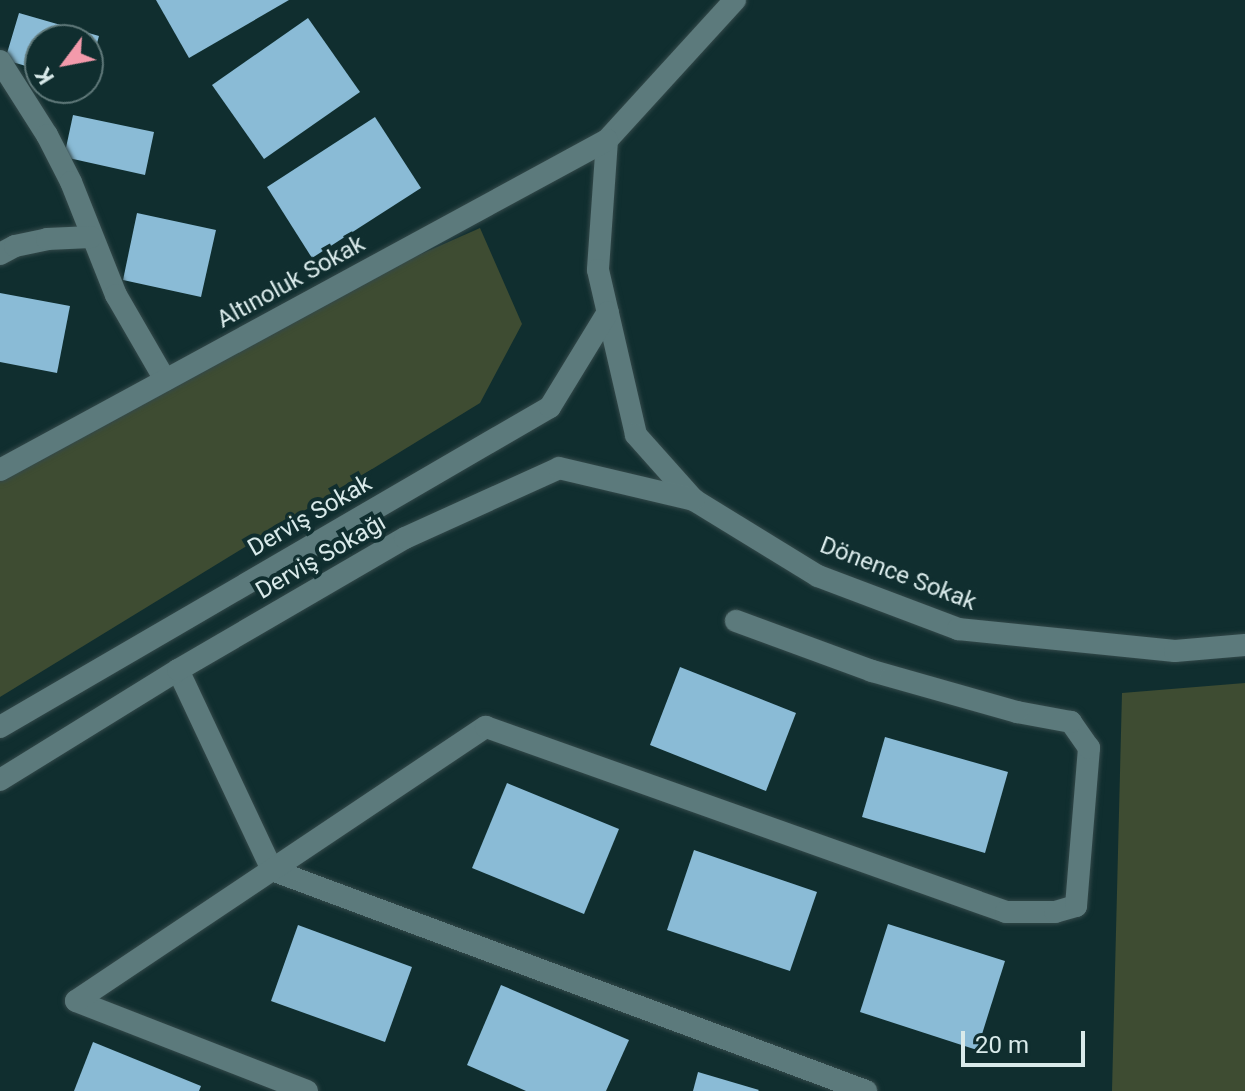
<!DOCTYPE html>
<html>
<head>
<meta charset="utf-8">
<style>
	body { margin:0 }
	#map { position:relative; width:1245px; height:1091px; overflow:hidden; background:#102e2f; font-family:Roboto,sans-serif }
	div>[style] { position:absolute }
	.green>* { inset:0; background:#3e4c32 }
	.building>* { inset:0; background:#8abbd6 }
	.roads { filter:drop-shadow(0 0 2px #34494a) drop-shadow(0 0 2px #34494a) }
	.service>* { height:22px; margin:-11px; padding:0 11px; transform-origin:11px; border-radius:11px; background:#5c7a7c }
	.minor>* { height:22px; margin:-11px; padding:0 11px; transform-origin:11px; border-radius:11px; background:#5c7a7c }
	.tertiary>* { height:22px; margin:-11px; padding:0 11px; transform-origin:11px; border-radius:11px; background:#5c7a7c }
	span { translate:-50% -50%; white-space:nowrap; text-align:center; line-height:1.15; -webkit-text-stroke:8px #102e2f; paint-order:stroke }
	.street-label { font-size:24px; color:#d9eaea }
	.north { position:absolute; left:24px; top:24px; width:80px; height:80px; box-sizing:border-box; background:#102e2f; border:2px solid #60797a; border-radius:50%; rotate:238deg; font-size:22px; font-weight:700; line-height:32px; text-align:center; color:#d9eaea }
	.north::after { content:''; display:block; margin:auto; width:28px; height:36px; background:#f39aab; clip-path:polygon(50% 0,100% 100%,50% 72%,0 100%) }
	.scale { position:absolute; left:961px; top:1031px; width:124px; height:36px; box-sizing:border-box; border:4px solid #d9eaea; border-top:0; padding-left:10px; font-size:24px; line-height:28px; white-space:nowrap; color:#d9eaea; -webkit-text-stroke:6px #102e2f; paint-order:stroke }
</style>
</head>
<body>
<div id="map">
	<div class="green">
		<i style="clip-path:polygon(480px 228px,522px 324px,480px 403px,0 697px,0 467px,317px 300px)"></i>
		<i style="clip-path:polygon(1245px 683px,1245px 1091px,1112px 1091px,1122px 693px)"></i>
	</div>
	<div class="building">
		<i style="clip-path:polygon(156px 0,289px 0,189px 58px)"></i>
		<i style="clip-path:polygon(19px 13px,99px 36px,89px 72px,88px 40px,40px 40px,40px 70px,5px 60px)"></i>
		<i style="clip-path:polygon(308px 18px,360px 92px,264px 159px,212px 85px)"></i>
		<i style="clip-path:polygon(73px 115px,154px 132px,145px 175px,64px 157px)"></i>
		<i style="clip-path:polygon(375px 117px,421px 188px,312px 258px,267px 187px)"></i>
		<i style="clip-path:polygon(137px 213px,216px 230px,201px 297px,123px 280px)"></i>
		<i style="clip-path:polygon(0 293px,70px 306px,57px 373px,0 362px)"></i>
		<i style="clip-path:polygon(680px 667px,796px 713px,766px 791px,650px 745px)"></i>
		<i style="clip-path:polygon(885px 737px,1008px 772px,985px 853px,862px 817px)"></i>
		<i style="clip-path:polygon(507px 783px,619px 829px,584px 914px,472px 868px)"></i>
		<i style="clip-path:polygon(694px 850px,817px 892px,790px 971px,667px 930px)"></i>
		<i style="clip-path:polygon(888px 924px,1005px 961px,977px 1050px,860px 1012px)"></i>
		<i style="clip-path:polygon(298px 925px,412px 967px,385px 1042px,271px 1001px)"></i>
		<i style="clip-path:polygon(501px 985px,629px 1040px,606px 1091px,526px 1091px,467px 1065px)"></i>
		<i style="clip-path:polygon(93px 1042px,201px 1086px,199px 1091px,74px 1091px)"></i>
		<i style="clip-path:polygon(698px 1072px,759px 1090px,758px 1091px,693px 1091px)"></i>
	</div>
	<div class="roads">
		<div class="service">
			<i style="left:0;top:61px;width:88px;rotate:57.6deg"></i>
			<i style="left:47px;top:135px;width:53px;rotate:62.9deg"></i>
			<i style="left:71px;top:182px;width:122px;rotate:68.3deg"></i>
			<i style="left:116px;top:295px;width:98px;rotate:60deg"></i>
			<i style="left:0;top:254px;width:17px;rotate:-28deg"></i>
			<i style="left:15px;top:246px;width:33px;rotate:-12deg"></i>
			<i style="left:47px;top:239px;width:44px;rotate:-2.6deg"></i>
			<i style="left:178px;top:670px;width:221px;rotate:64.8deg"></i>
			<i style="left:272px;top:870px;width:634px;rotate:20.41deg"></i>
			<i style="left:307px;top:1091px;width:248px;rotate:-158.7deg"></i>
			<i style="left:76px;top:1001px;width:493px;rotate:-33.8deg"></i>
			<i style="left:486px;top:727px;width:552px;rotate:19.58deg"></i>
			<i style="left:1006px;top:912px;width:49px"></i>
			<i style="left:1055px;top:912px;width:22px;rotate:-16deg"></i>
			<i style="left:1076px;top:906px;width:159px;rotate:-85.3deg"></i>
			<i style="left:1089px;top:748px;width:32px;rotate:-125deg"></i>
			<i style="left:1071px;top:722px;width:55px;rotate:-169.5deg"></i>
			<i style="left:1017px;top:712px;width:151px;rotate:-164.2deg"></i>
			<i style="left:872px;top:671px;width:145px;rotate:-159.8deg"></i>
		</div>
		<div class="minor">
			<i style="left:735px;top:0;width:190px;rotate:132.4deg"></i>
			<i style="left:607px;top:140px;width:130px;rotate:94deg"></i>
			<i style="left:598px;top:270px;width:169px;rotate:77deg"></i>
			<i style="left:636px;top:435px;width:87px;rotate:48.3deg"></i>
			<i style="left:694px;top:500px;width:145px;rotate:31.5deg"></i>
			<i style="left:818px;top:576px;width:150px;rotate:20.7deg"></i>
			<i style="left:958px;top:629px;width:218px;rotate:5.8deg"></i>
			<i style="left:1175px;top:651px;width:70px;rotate:-4.9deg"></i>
			<i style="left:0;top:470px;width:691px;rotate:-28.53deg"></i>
		</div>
		<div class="tertiary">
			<i style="left:0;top:727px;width:636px;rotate:-30.19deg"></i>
			<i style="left:550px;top:407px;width:111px;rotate:-58.6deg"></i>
			<i style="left:0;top:780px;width:209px;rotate:-31.7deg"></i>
			<i style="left:178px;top:670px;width:263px;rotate:-30.2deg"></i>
			<i style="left:405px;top:538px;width:169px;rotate:-24.4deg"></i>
			<i style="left:559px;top:468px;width:139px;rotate:13.3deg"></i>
		</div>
	</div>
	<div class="street-label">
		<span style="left:291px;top:282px;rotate:-29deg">Altınoluk Sokak</span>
		<span style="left:310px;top:516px;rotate:-30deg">Derviş Sokak</span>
		<span style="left:321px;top:557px;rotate:-30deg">Derviş Sokağı</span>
		<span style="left:898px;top:574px;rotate:21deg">Dönence Sokak</span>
	</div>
	<div class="north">K</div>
	<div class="scale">20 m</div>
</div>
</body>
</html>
